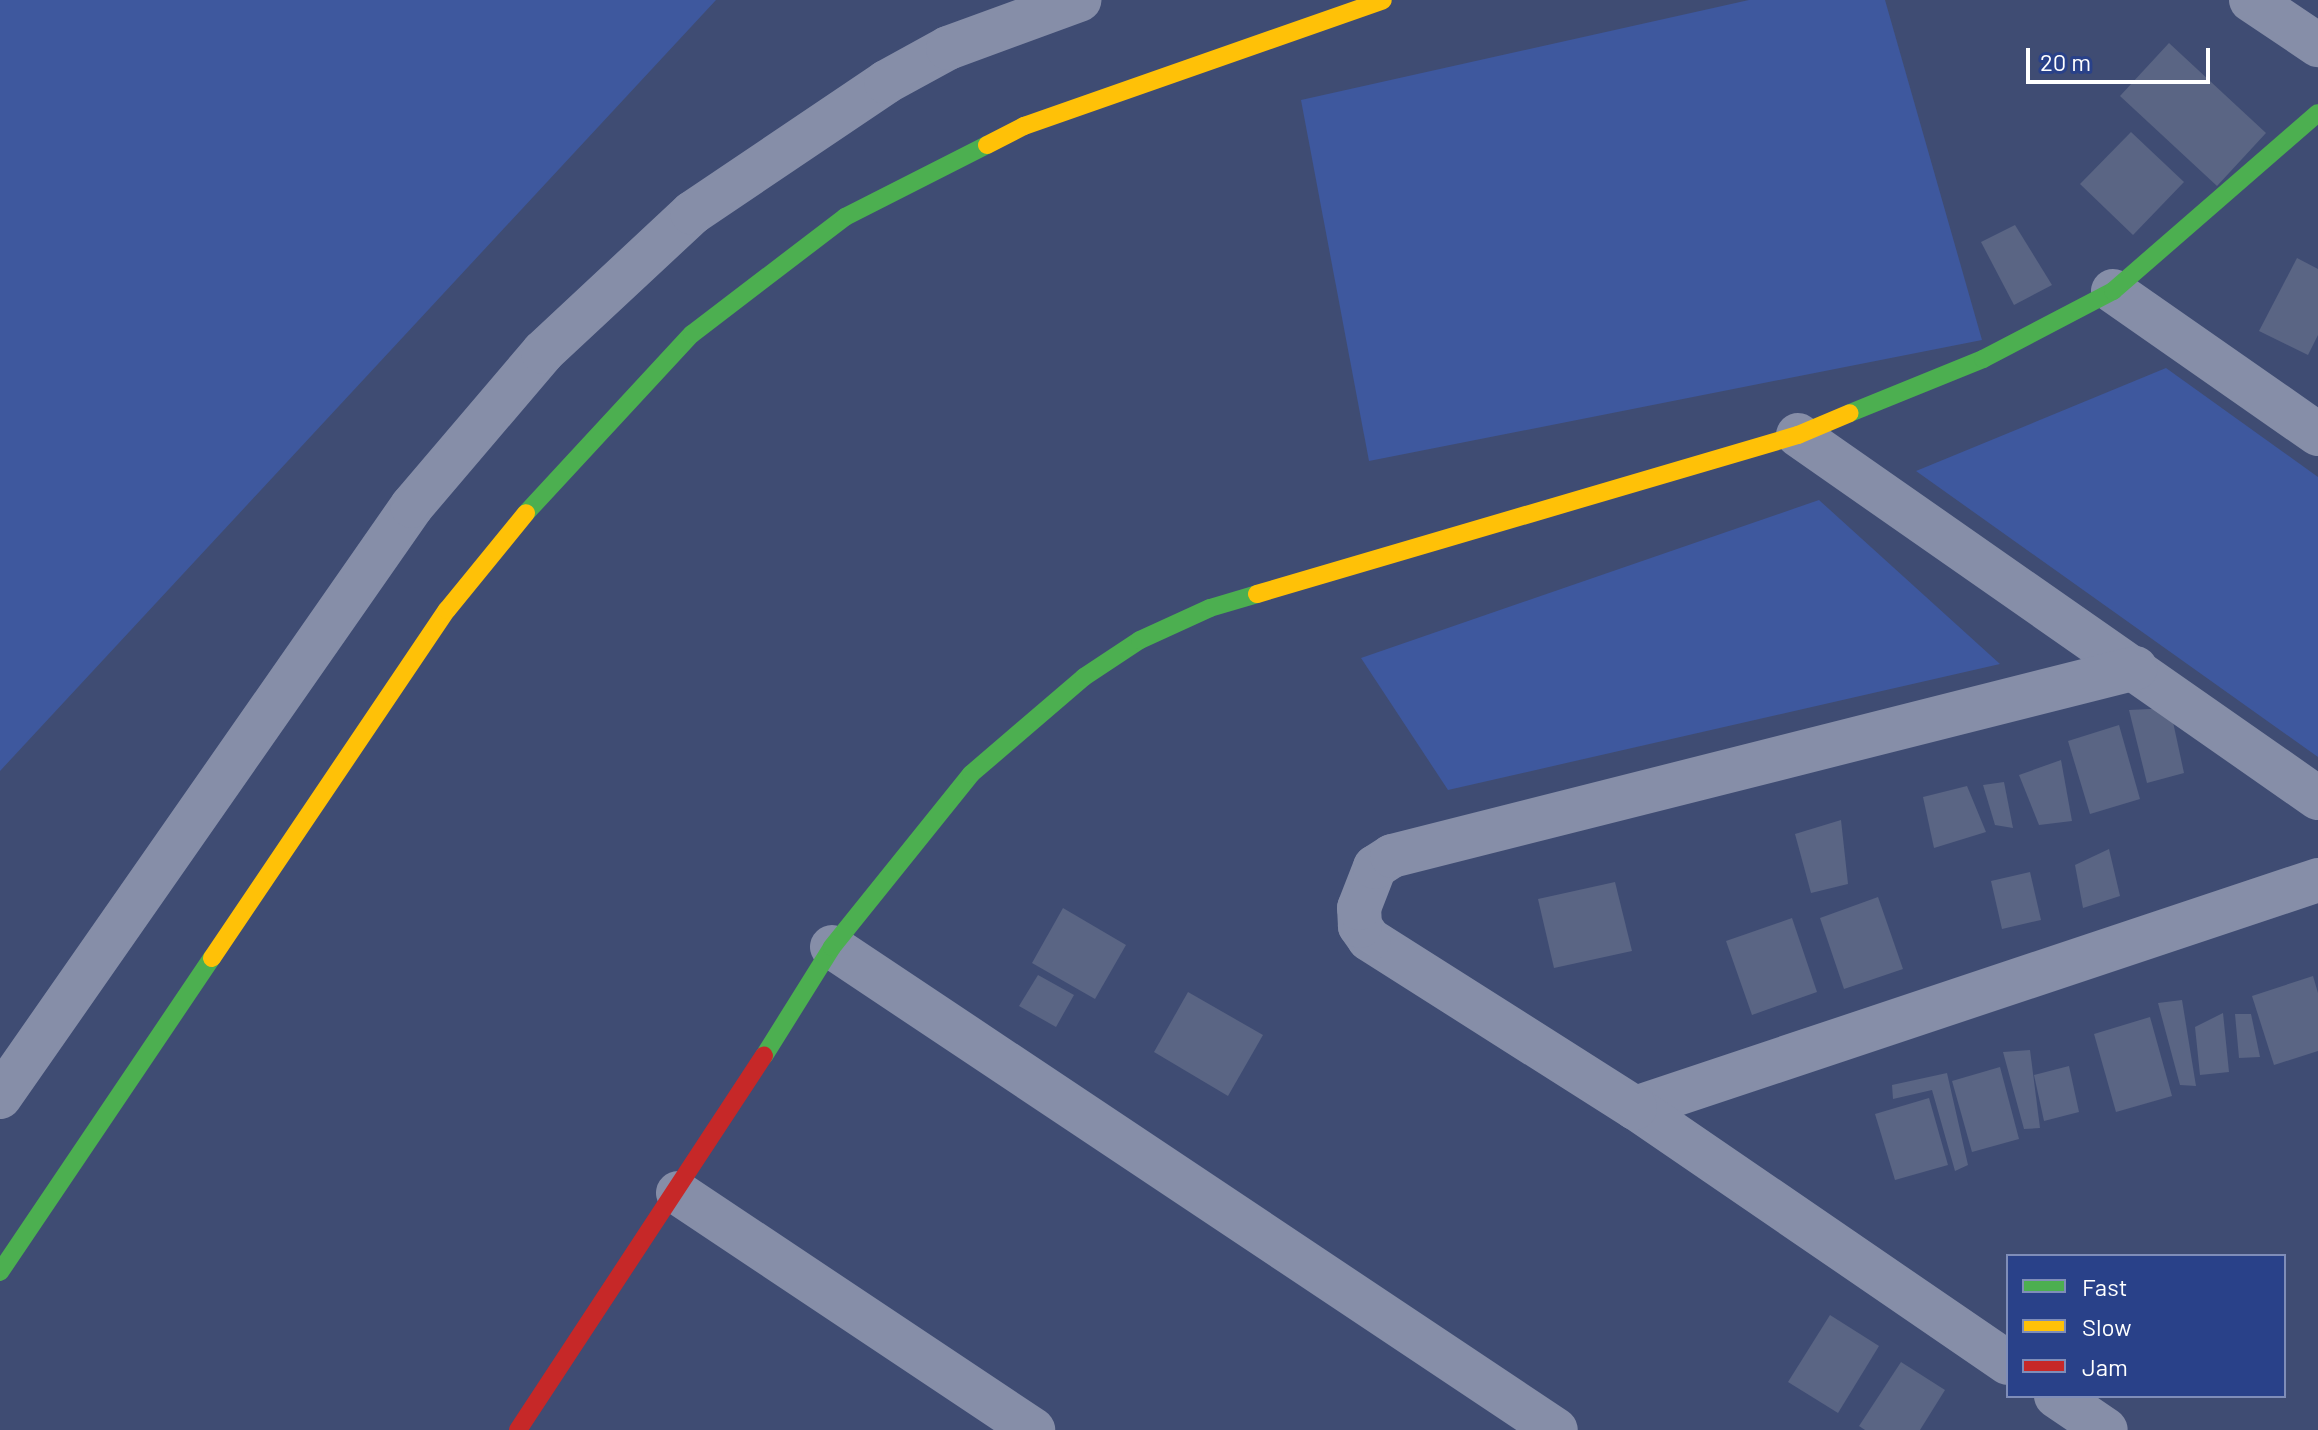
<!DOCTYPE html>
<html>
<head>
<meta charset="utf-8">
<style>
	body { margin:0 }
	#map { position:relative; width:2318px; height:1430px; overflow:hidden; background:#3f4c73; font-family:Barlow,sans-serif }
	div>[style] { position:absolute }
	.green>* { inset:0; background:#3e589e }
	.building>* { inset:0; background:#5a6584 }
	.street>* { height:44px; margin:-22px; padding:0 22px; transform-origin:22px; border-radius:22px; background:#868ea8 }
	.fast>* { height:18px; margin:-9px; padding:0 9px; transform-origin:9px; border-radius:9px; background:#4caf50 }
	.slow>* { height:18px; margin:-9px; padding:0 9px; transform-origin:9px; border-radius:9px; background:#ffc107 }
	.jam>* { height:18px; margin:-9px; padding:0 9px; transform-origin:9px; border-radius:9px; background:#c62828 }
	span { translate:-50% -50%; white-space:nowrap; text-align:center; line-height:1.15; -webkit-text-stroke:8px #294189; paint-order:stroke }
	.legend { position:absolute; left:2006px; top:1254px; width:280px; height:144px; box-sizing:border-box; background:#294189; border:2px solid #7f8db8; margin:0; padding:10px 14px; list-style:none; font-size:24px; color:#fff }
	.legend li { display:flex; align-items:center; gap:16px; height:40px }
	.legend b { width:40px; border:2px solid #7f8db8 }
	.scale { position:absolute; left:2026px; top:48px; width:184px; height:36px; box-sizing:border-box; border:4px solid #fff; border-top:0; padding-left:10px; font-size:24px; line-height:28px; white-space:nowrap; color:#fff; -webkit-text-stroke:6px #294189; paint-order:stroke }
</style>
</head>
<body>
<div id="map">
	<div class="green">
		<i style="clip-path:polygon(0 0,716px 0,0 771px)"></i>
		<i style="clip-path:polygon(1749px 0,1885px 0,1982px 340px,1369px 461px,1301px 100px)"></i>
		<i style="clip-path:polygon(2166px 368px,2318px 477px,2318px 757px,1916px 471px)"></i>
		<i style="clip-path:polygon(1819px 500px,2000px 664px,1448px 790px,1361px 658px)"></i>
	</div>
	<div class="building">
		<i style="clip-path:polygon(2169px 43px,2266px 133px,2217px 186px,2120px 96px)"></i>
		<i style="clip-path:polygon(2131px 132px,2184px 182px,2133px 235px,2080px 184px)"></i>
		<i style="clip-path:polygon(2015px 225px,2052px 285px,2014px 305px,1981px 242px)"></i>
		<i style="clip-path:polygon(2297px 258px,2318px 269px,2318px 335px,2308px 355px,2259px 331px)"></i>
		<i style="clip-path:polygon(2170px 708px,2184px 773px,2147px 783px,2129px 710px)"></i>
		<i style="clip-path:polygon(2119px 725px,2140px 799px,2090px 814px,2068px 741px)"></i>
		<i style="clip-path:polygon(2061px 760px,2072px 821px,2039px 825px,2019px 775px)"></i>
		<i style="clip-path:polygon(2004px 782px,2013px 828px,1995px 825px,1983px 785px)"></i>
		<i style="clip-path:polygon(1967px 786px,1986px 832px,1934px 848px,1923px 797px)"></i>
		<i style="clip-path:polygon(1841px 820px,1848px 884px,1811px 893px,1795px 834px)"></i>
		<i style="clip-path:polygon(2109px 849px,2120px 896px,2083px 908px,2075px 865px)"></i>
		<i style="clip-path:polygon(2030px 872px,2041px 920px,2002px 929px,1991px 881px)"></i>
		<i style="clip-path:polygon(1615px 882px,1632px 951px,1554px 968px,1538px 899px)"></i>
		<i style="clip-path:polygon(1878px 897px,1903px 969px,1844px 989px,1820px 918px)"></i>
		<i style="clip-path:polygon(1063px 908px,1126px 945px,1095px 999px,1032px 963px)"></i>
		<i style="clip-path:polygon(1792px 918px,1817px 992px,1752px 1015px,1726px 941px)"></i>
		<i style="clip-path:polygon(1038px 975px,1074px 995px,1056px 1027px,1019px 1006px)"></i>
		<i style="clip-path:polygon(2313px 976px,2318px 993px,2318px 1051px,2274px 1065px,2252px 996px)"></i>
		<i style="clip-path:polygon(1188px 992px,1263px 1035px,1228px 1096px,1154px 1052px)"></i>
		<i style="clip-path:polygon(2182px 1000px,2196px 1086px,2180px 1085px,2158px 1003px)"></i>
		<i style="clip-path:polygon(2223px 1013px,2229px 1072px,2200px 1075px,2195px 1027px)"></i>
		<i style="clip-path:polygon(2235px 1014px,2251px 1014px,2260px 1057px,2239px 1058px)"></i>
		<i style="clip-path:polygon(2150px 1017px,2172px 1096px,2116px 1112px,2094px 1034px)"></i>
		<i style="clip-path:polygon(2030px 1050px,2040px 1128px,2024px 1129px,2003px 1052px)"></i>
		<i style="clip-path:polygon(2069px 1066px,2079px 1112px,2044px 1121px,2034px 1075px)"></i>
		<i style="clip-path:polygon(2000px 1067px,2019px 1139px,1972px 1152px,1952px 1081px)"></i>
		<i style="clip-path:polygon(1947px 1073px,1968px 1165px,1955px 1171px,1932px 1090px,1893px 1099px,1892px 1085px)"></i>
		<i style="clip-path:polygon(1929px 1098px,1948px 1165px,1895px 1180px,1875px 1114px)"></i>
		<i style="clip-path:polygon(1830px 1315px,1879px 1346px,1838px 1413px,1788px 1382px)"></i>
		<i style="clip-path:polygon(1901px 1362px,1945px 1390px,1920px 1430px,1865px 1430px,1859px 1426px)"></i>
	</div>
	<div class="street">
		<i style="left:2251px;top:0;width:81px;rotate:33.9deg"></i>
		<i style="left:2113px;top:291px;width:250px;rotate:34.9deg"></i>
		<i style="left:1798px;top:435px;width:634px;rotate:34.92deg"></i>
		<i style="left:832px;top:947px;width:870px;rotate:33.71deg"></i>
		<i style="left:0;top:1097px;width:720px;rotate:-55.12deg"></i>
		<i style="left:412px;top:506px;width:202px;rotate:-49.6deg"></i>
		<i style="left:543px;top:352px;width:204px;rotate:-43deg"></i>
		<i style="left:692px;top:213px;width:234px;rotate:-34deg"></i>
		<i style="left:886px;top:82px;width:71px;rotate:-28.7deg"></i>
		<i style="left:948px;top:48px;width:140px;rotate:-20.1deg"></i>
		<i style="left:1635px;top:1108px;width:720px;rotate:-18.46deg"></i>
		<i style="left:678px;top:1193px;width:427px;rotate:33.7deg"></i>
		<i style="left:2008px;top:1363px;width:452px;rotate:-145.6deg"></i>
		<i style="left:1635px;top:1108px;width:315px;rotate:-147.6deg"></i>
		<i style="left:1369px;top:939px;width:16px;rotate:-125deg"></i>
		<i style="left:1360px;top:926px;width:18px;rotate:-93deg"></i>
		<i style="left:1359px;top:908px;width:44px;rotate:-68.7deg"></i>
		<i style="left:1375px;top:867px;width:20px;rotate:-33deg"></i>
		<i style="left:1392px;top:856px;width:767px;rotate:-14.18deg"></i>
		<i style="left:2056px;top:1396px;width:60px;rotate:34.2deg"></i>
	</div>
	<div class="fast">
		<i style="left:1850px;top:413px;width:144px;rotate:-22.1deg"></i>
		<i style="left:1983px;top:359px;width:147px;rotate:-27.6deg"></i>
		<i style="left:2113px;top:291px;width:271px;rotate:-41deg"></i>
		<i style="left:526px;top:513px;width:244px;rotate:-47.2deg"></i>
		<i style="left:692px;top:334px;width:193px;rotate:-37.4deg"></i>
		<i style="left:845px;top:217px;width:159px;rotate:-26.9deg"></i>
		<i style="left:764px;top:1056px;width:128px;rotate:-58deg"></i>
		<i style="left:832px;top:947px;width:222px;rotate:-51.2deg"></i>
		<i style="left:971px;top:774px;width:149px;rotate:-40.6deg"></i>
		<i style="left:1084px;top:677px;width:67px;rotate:-33.5deg"></i>
		<i style="left:1140px;top:640px;width:77px;rotate:-24.6deg"></i>
		<i style="left:1210px;top:608px;width:49px;rotate:-16.6deg"></i>
		<i style="left:0;top:1272px;width:379px;rotate:-56deg"></i>
	</div>
	<div class="slow">
		<i style="left:987px;top:145px;width:42px;rotate:-27.2deg"></i>
		<i style="left:1024px;top:126px;width:380px;rotate:-19.3deg"></i>
		<i style="left:1257px;top:594px;width:564px;rotate:-16.38deg"></i>
		<i style="left:1798px;top:435px;width:56px;rotate:-22.9deg"></i>
		<i style="left:212px;top:958px;width:420px;rotate:-56deg"></i>
		<i style="left:447px;top:610px;width:125px;rotate:-50.8deg"></i>
	</div>
	<div class="jam">
		<i style="left:518px;top:1430px;width:448px;rotate:-56.7deg"></i>
	</div>
	<ul class="legend">
	<li><b style="height:10px;background:#4caf50"></b>Fast</li>
	<li><b style="height:10px;background:#ffc107"></b>Slow</li>
	<li><b style="height:10px;background:#c62828"></b>Jam</li>
	</ul>
	<div class="scale">20 m</div>
</div>
</body>
</html>
